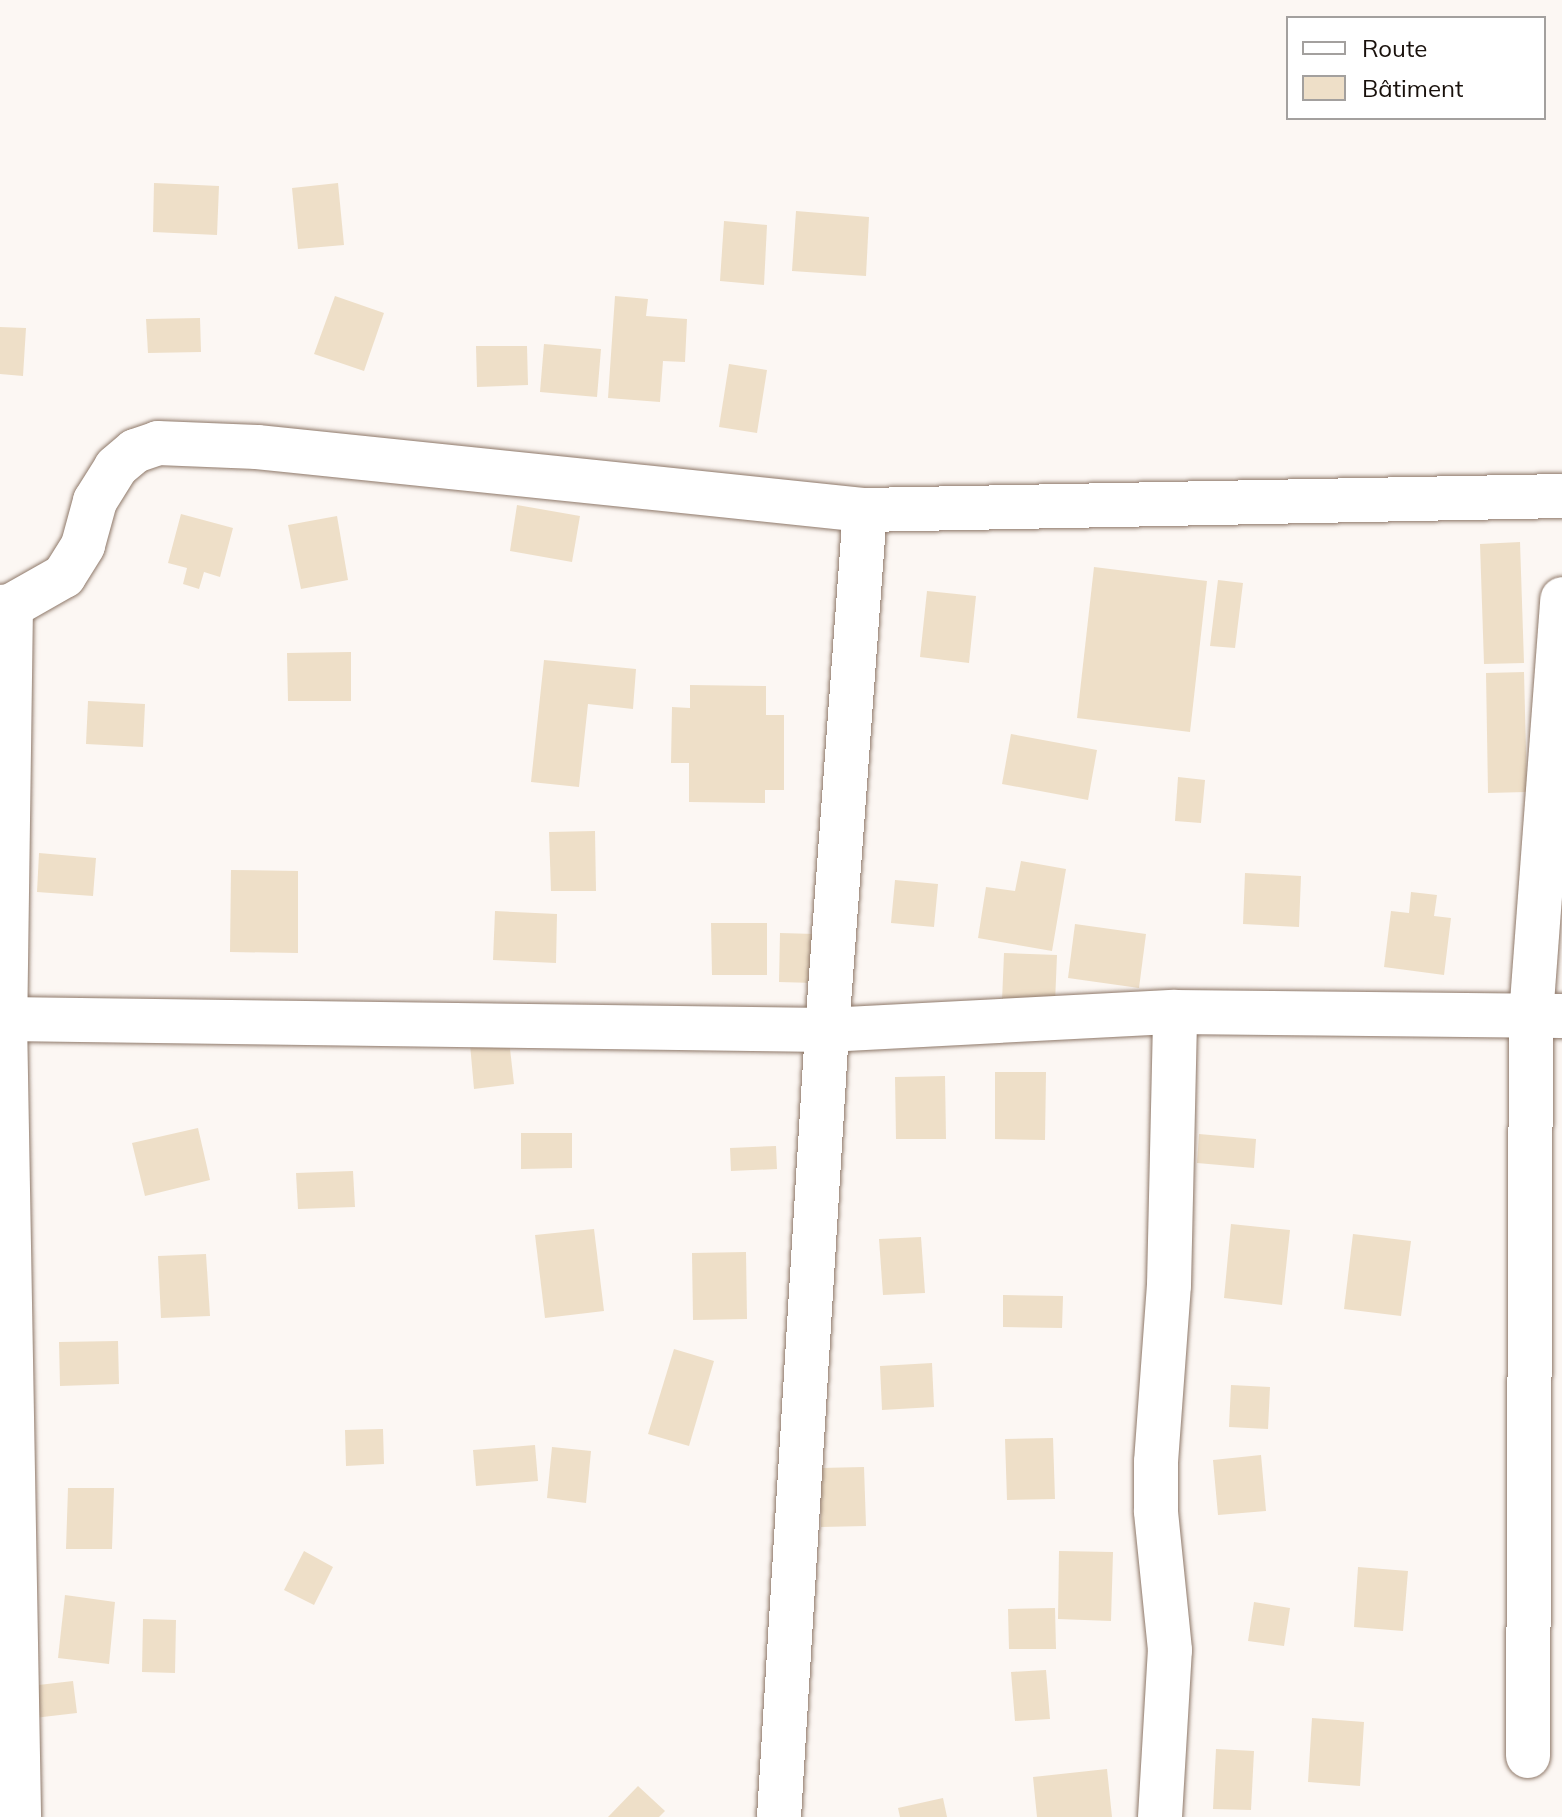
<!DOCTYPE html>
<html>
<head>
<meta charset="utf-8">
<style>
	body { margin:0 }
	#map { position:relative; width:1562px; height:1817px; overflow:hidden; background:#fcf7f3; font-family:Mulish,sans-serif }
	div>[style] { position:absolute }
	.building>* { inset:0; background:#eedfc8 }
	.roads { filter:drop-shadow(0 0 2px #8e7869) drop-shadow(0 0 2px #8e7869) }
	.street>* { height:44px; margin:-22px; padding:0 22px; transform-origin:22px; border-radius:22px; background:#fff }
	span { translate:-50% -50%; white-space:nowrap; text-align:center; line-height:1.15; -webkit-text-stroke:6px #fff; paint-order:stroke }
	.legend { position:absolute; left:1286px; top:16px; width:260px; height:104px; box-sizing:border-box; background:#fff; border:2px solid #a3a09e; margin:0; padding:10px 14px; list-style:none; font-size:24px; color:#19110c }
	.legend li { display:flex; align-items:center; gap:16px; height:40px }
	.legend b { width:40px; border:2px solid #a3a09e }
</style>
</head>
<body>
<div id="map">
	<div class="building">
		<i style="clip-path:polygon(154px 183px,219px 186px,217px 235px,153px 232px)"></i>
		<i style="clip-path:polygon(338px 183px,344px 245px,298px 249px,292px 188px)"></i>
		<i style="clip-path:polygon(796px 211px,869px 217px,866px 276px,792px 271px)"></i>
		<i style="clip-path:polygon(724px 221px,767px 225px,764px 285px,720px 281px)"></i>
		<i style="clip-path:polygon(335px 296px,384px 313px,364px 371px,314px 354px)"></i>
		<i style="clip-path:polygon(615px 296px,648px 299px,646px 316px,687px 319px,685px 362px,663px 361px,660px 402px,608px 398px)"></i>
		<i style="clip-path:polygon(200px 318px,201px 352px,148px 353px,146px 319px)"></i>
		<i style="clip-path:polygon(0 327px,26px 328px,23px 376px,0 374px)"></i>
		<i style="clip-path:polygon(544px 344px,601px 349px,597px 397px,540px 392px)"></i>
		<i style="clip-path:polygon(476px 346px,527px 346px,528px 385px,477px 387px)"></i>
		<i style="clip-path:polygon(729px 364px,767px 370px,757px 433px,719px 427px)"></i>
		<i style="clip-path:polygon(517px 505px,580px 516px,572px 562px,510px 551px)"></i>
		<i style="clip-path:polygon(181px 514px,233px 528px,220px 577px,204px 572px,199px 589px,183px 584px,187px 568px,168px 563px)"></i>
		<i style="clip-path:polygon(337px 516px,348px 580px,301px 589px,288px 525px)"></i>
		<i style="clip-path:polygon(1520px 542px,1524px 663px,1484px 664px,1480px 544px)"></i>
		<i style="clip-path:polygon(1094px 567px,1207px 581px,1190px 732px,1077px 718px)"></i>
		<i style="clip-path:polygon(1218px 580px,1243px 583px,1235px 648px,1210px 646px)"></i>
		<i style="clip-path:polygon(927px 591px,976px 596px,969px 663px,920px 657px)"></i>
		<i style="clip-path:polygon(351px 652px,351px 701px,288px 701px,287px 653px)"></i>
		<i style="clip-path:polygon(544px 660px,636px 669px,633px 709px,588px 704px,579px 787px,531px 782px)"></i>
		<i style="clip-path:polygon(1524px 672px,1527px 792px,1488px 793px,1486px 673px)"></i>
		<i style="clip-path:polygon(690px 685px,766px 686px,766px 715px,784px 715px,784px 790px,765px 790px,765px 803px,689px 802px,689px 763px,671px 763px,672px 707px,690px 708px)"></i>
		<i style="clip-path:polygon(88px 701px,145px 704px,143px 747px,86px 744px)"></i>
		<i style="clip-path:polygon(1011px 734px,1097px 750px,1088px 800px,1002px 784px)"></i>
		<i style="clip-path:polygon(1178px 777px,1205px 780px,1201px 823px,1175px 821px)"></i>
		<i style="clip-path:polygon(595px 831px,596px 891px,551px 891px,549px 832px)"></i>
		<i style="clip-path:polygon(39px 853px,96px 858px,93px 896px,37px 892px)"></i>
		<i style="clip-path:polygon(1021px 861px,1066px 869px,1052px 951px,978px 938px,986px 887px,1015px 891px)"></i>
		<i style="clip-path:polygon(231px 870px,298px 871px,298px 953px,230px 952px)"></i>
		<i style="clip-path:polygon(1245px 873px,1301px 876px,1299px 927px,1243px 924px)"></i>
		<i style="clip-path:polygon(895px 880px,938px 884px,934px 927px,891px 923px)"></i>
		<i style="clip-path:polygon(1411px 892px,1437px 895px,1434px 916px,1451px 918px,1444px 975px,1384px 967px,1391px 911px,1409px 913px)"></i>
		<i style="clip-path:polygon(495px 911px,557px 914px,556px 963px,493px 960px)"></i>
		<i style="clip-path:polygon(711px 923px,767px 923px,767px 975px,712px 975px)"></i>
		<i style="clip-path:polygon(1075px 924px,1146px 934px,1139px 988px,1068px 978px)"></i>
		<i style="clip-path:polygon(780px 933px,815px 934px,814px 983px,779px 982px)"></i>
		<i style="clip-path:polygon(1004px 953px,1057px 955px,1055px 1003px,1002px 1001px)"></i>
		<i style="clip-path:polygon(509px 1040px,514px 1084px,474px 1089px,470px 1044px)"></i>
		<i style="clip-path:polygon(995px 1072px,1046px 1072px,1045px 1140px,995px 1139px)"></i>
		<i style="clip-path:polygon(945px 1076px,946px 1139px,896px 1139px,895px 1077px)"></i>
		<i style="clip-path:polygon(198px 1128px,210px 1180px,145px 1196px,132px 1143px)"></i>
		<i style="clip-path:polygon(521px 1133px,572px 1133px,572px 1168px,521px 1169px)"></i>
		<i style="clip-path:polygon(1199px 1134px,1256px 1139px,1254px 1168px,1197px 1163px)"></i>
		<i style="clip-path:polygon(776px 1146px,777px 1169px,731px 1171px,730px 1148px)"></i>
		<i style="clip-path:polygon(353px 1171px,355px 1207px,298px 1209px,296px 1173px)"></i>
		<i style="clip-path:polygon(1231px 1224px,1290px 1230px,1282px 1305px,1224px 1298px)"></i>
		<i style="clip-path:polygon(594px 1229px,604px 1311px,545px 1318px,535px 1235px)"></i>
		<i style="clip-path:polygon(1353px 1234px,1411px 1241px,1401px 1316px,1344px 1309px)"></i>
		<i style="clip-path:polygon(921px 1237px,925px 1293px,883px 1295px,879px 1239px)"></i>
		<i style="clip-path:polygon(746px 1252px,747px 1319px,693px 1320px,692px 1253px)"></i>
		<i style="clip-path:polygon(206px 1254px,210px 1316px,161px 1318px,158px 1256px)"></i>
		<i style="clip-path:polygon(1003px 1295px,1063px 1296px,1062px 1328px,1003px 1327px)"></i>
		<i style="clip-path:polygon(118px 1341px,119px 1384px,60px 1386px,59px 1342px)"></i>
		<i style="clip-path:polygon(674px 1349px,714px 1361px,689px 1446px,648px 1434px)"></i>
		<i style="clip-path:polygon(932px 1363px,934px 1407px,882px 1410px,880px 1366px)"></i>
		<i style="clip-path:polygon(1231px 1385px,1270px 1387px,1268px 1429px,1229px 1427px)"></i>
		<i style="clip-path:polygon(383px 1429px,384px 1464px,346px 1466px,345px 1430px)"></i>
		<i style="clip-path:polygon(1053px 1438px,1055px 1499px,1007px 1500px,1005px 1439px)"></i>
		<i style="clip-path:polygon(535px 1445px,538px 1481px,476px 1486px,473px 1450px)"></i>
		<i style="clip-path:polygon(552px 1447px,591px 1451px,586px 1503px,547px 1498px)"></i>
		<i style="clip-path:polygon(1261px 1455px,1266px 1511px,1218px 1515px,1213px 1460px)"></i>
		<i style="clip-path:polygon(864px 1467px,866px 1526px,821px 1527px,820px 1468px)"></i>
		<i style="clip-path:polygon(68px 1488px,114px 1488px,112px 1549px,66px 1549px)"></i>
		<i style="clip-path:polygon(304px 1551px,333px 1567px,314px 1605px,284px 1590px)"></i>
		<i style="clip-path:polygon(1059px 1551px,1113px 1552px,1111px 1621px,1058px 1619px)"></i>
		<i style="clip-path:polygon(1358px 1567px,1408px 1571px,1403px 1631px,1354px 1627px)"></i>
		<i style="clip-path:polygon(65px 1595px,115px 1602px,109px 1664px,58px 1658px)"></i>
		<i style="clip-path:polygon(1254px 1602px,1290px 1608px,1284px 1646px,1248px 1641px)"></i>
		<i style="clip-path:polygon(1055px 1608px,1056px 1649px,1009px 1649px,1008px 1609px)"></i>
		<i style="clip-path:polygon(143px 1619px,176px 1620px,175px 1673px,142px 1672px)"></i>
		<i style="clip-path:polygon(1046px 1670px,1050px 1719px,1015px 1721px,1011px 1672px)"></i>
		<i style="clip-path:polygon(73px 1681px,77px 1713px,34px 1718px,30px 1686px)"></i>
		<i style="clip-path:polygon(1312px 1718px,1364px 1722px,1360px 1786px,1308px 1782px)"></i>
		<i style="clip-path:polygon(1216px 1749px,1254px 1751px,1251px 1810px,1213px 1809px)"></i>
		<i style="clip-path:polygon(1107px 1769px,1112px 1817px,1037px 1817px,1033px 1777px)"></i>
		<i style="clip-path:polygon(638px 1786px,665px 1811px,659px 1817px,608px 1817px)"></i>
		<i style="clip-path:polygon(943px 1798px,947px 1817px,900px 1817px,898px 1808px)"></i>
	</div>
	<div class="roads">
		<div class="street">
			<i style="left:11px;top:606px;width:413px;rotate:90.8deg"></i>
			<i style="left:5px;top:1019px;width:798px;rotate:88.99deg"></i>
			<i style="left:0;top:607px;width:11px;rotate:-5deg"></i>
			<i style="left:11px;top:606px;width:61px;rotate:-29.5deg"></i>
			<i style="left:64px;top:576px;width:36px;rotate:-58deg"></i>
			<i style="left:83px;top:545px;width:46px;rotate:-74.7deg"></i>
			<i style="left:95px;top:501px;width:40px;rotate:-58deg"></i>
			<i style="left:116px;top:467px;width:25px;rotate:-40deg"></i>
			<i style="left:135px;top:451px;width:24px;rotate:-19deg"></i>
			<i style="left:158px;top:443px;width:99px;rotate:2.3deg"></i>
			<i style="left:257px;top:447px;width:611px;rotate:5.92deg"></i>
			<i style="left:865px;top:510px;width:697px;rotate:-1.15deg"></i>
			<i style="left:5px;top:1019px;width:822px;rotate:0.77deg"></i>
			<i style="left:827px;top:1030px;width:348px;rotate:-3deg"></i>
			<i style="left:1175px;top:1012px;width:387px;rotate:0.6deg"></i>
			<i style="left:1528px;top:1756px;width:740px;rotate:-89.77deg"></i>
			<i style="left:1531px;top:1016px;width:418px;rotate:-85.7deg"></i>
			<i style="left:779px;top:1817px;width:788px;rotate:-86.51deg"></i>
			<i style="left:827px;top:1030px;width:521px;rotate:-85.82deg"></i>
			<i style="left:1160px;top:1817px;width:167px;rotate:-86.6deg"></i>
			<i style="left:1170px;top:1650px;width:140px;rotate:-95.8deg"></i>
			<i style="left:1156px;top:1511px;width:49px;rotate:-90deg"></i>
			<i style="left:1156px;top:1462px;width:177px;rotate:-85.8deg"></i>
			<i style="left:1169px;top:1285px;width:273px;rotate:-88.7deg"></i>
		</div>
	</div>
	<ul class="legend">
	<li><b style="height:10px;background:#fff"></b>Route</li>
	<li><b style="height:22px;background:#eedfc8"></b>Bâtiment</li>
	</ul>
</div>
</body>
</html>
